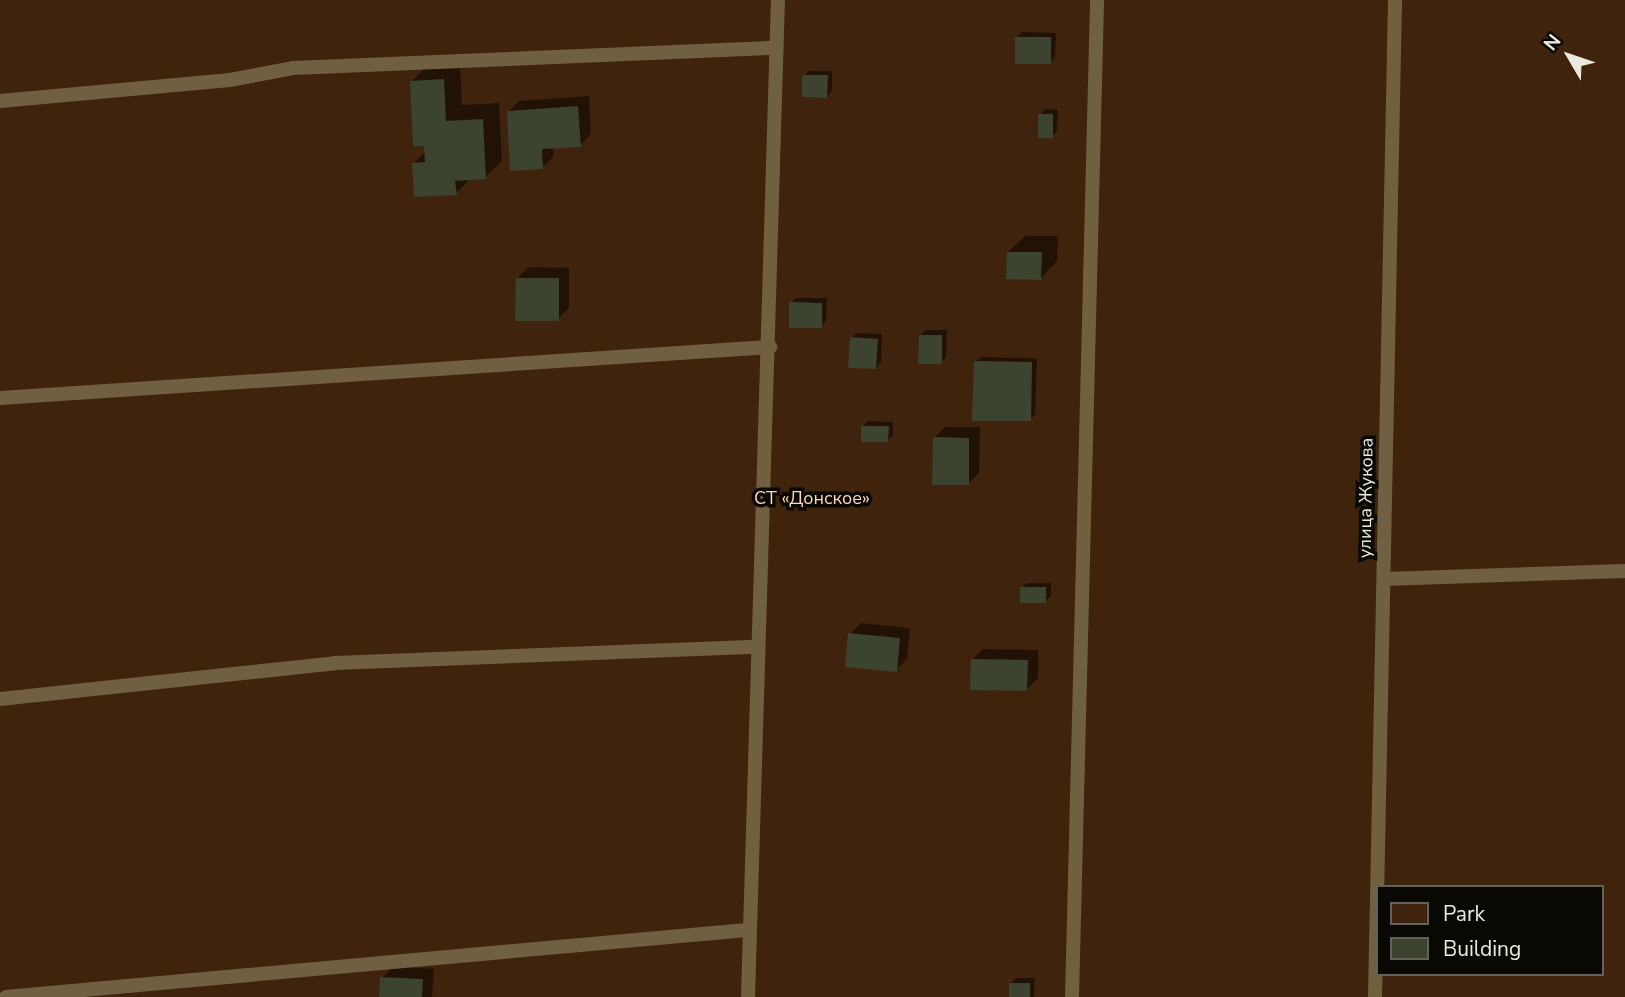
<!DOCTYPE html>
<html>
<head>
<meta charset="utf-8">
<style>
	body { margin:0 }
	#map { position:relative; width:1625px; height:997px; overflow:hidden; background:#211e0a; font-family:"Nunito Sans",sans-serif }
	div>[style] { position:absolute }
	.green>* { inset:0; background:#40230c }
	.shadow>* { inset:0; background:#0007 }
	.building>* { inset:0; background:#3c432f }
	.service>* { height:14px; margin:-7px; padding:0 7px; transform-origin:7px; border-radius:7px; background:#715f42 }
	span { translate:-50% -50%; white-space:nowrap; text-align:center; line-height:1.15; -webkit-text-stroke:7px #090803; paint-order:stroke }
	.park-label { font-size:18px; color:#fdd7bc }
	.street-label { font-size:18px; color:#eae9dc }
	.legend { position:absolute; left:1376px; top:885px; width:228px; height:91px; box-sizing:border-box; background:#090803; border:2px solid #63625a; margin:0; padding:9px 12px; list-style:none; font-size:21px; color:#eae9dc }
	.legend li { display:flex; align-items:center; gap:14px; height:35px }
	.legend b { width:35px; border:2px solid #63625a }
	.north { position:absolute; left:1534px; top:21px; width:70px; height:70px; -webkit-text-stroke:5px #090803; paint-order:stroke; rotate:309deg; font-size:19px; font-weight:700; line-height:28px; text-align:center; color:#eae9dc }
	.north::after { content:''; display:block; margin:auto; width:24px; height:32px; background:#eae9dc; clip-path:polygon(50% 0,100% 100%,50% 72%,0 100%) }
</style>
</head>
<body>
<div id="map">
	<div class="green">
		<i style="clip-path:polygon(evenodd,0 0,1625px 0,1625px 997px,0 997px,0 0,1378px 887px,1602px 887px,1602px 974px,1378px 974px,1378px 887px)"></i>
	</div>
	<div class="shadow">
		<i style="clip-path:polygon(1022px 32px,1056px 33px,1055px 57px,1050px 62px,1017px 37px)"></i>
		<i style="clip-path:polygon(460px 63px,462px 105px,499px 103px,502px 161px,485px 177px,471px 178px,456px 193px,414px 163px,426px 151px,411px 82px,428px 65px)"></i>
		<i style="clip-path:polygon(809px 71px,832px 71px,832px 91px,827px 96px,804px 76px)"></i>
		<i style="clip-path:polygon(589px 96px,591px 134px,580px 145px,553px 147px,554px 156px,543px 167px,508px 112px,519px 101px)"></i>
		<i style="clip-path:polygon(1045px 109px,1058px 110px,1057px 131px,1052px 136px,1040px 115px)"></i>
		<i style="clip-path:polygon(1025px 236px,1058px 236px,1057px 261px,1041px 278px,1008px 252px)"></i>
		<i style="clip-path:polygon(528px 267px,569px 268px,569px 308px,558px 319px,517px 279px)"></i>
		<i style="clip-path:polygon(796px 298px,827px 298px,826px 321px,821px 326px,791px 303px)"></i>
		<i style="clip-path:polygon(925px 330px,947px 330px,946px 357px,941px 363px,920px 336px)"></i>
		<i style="clip-path:polygon(857px 333px,882px 334px,881px 362px,876px 368px,851px 338px)"></i>
		<i style="clip-path:polygon(981px 357px,1037px 358px,1035px 415px,1030px 420px,975px 362px)"></i>
		<i style="clip-path:polygon(868px 421px,893px 422px,893px 435px,888px 440px,863px 427px)"></i>
		<i style="clip-path:polygon(945px 427px,980px 427px,979px 473px,968px 484px,934px 438px)"></i>
		<i style="clip-path:polygon(1027px 583px,1051px 583px,1051px 596px,1045px 601px,1022px 588px)"></i>
		<i style="clip-path:polygon(861px 623px,910px 628px,907px 659px,896px 670px,850px 634px)"></i>
		<i style="clip-path:polygon(983px 649px,1038px 650px,1038px 678px,1027px 689px,972px 660px)"></i>
		<i style="clip-path:polygon(393px 966px,434px 969px,432px 997px,381px 997px,382px 978px)"></i>
		<i style="clip-path:polygon(1016px 978px,1035px 978px,1034px 997px,1011px 997px,1011px 983px)"></i>
	</div>
	<div class="building">
		<i style="clip-path:polygon(1015px 37px,1051px 37px,1051px 64px,1015px 64px)"></i>
		<i style="clip-path:polygon(802px 75px,828px 75px,827px 98px,802px 97px)"></i>
		<i style="clip-path:polygon(444px 79px,446px 121px,483px 119px,486px 179px,455px 181px,457px 195px,414px 197px,412px 163px,425px 162px,424px 146px,413px 146px,410px 81px)"></i>
		<i style="clip-path:polygon(578px 106px,581px 147px,542px 149px,543px 169px,510px 171px,507px 111px)"></i>
		<i style="clip-path:polygon(1038px 114px,1053px 114px,1053px 138px,1038px 138px)"></i>
		<i style="clip-path:polygon(1007px 252px,1042px 252px,1041px 280px,1006px 279px)"></i>
		<i style="clip-path:polygon(516px 278px,559px 278px,559px 321px,515px 321px)"></i>
		<i style="clip-path:polygon(789px 302px,822px 303px,822px 328px,789px 328px)"></i>
		<i style="clip-path:polygon(919px 335px,942px 335px,942px 364px,918px 364px)"></i>
		<i style="clip-path:polygon(850px 337px,878px 339px,876px 369px,848px 368px)"></i>
		<i style="clip-path:polygon(974px 361px,1032px 362px,1031px 421px,972px 421px)"></i>
		<i style="clip-path:polygon(861px 426px,889px 426px,888px 442px,861px 442px)"></i>
		<i style="clip-path:polygon(933px 437px,969px 438px,969px 485px,932px 485px)"></i>
		<i style="clip-path:polygon(1020px 587px,1046px 587px,1046px 603px,1020px 603px)"></i>
		<i style="clip-path:polygon(848px 633px,900px 638px,897px 672px,845px 667px)"></i>
		<i style="clip-path:polygon(971px 659px,1028px 660px,1027px 691px,970px 690px)"></i>
		<i style="clip-path:polygon(380px 977px,423px 979px,422px 997px,379px 997px)"></i>
		<i style="clip-path:polygon(1009px 983px,1030px 983px,1030px 997px,1009px 997px)"></i>
	</div>
	<div class="service">
		<i style="left:0;top:101px;width:231px;rotate:-5.2deg"></i>
		<i style="left:230px;top:80px;width:64px;rotate:-10.8deg"></i>
		<i style="left:293px;top:68px;width:484px;rotate:-2.4deg"></i>
		<i style="left:0;top:398px;width:772px;rotate:-3.79deg"></i>
		<i style="left:1384px;top:579px;width:241px;rotate:-1.9deg"></i>
		<i style="left:0;top:699px;width:337px;rotate:-6.1deg"></i>
		<i style="left:335px;top:663px;width:422px;rotate:-2.2deg"></i>
		<i style="left:6px;top:997px;width:744px;rotate:-5.17deg"></i>
		<i style="left:748px;top:997px;width:997px;rotate:-88.28deg"></i>
		<i style="left:1072px;top:997px;width:997px;rotate:-88.56deg"></i>
		<i style="left:1375px;top:997px;width:997px;rotate:-88.85deg"></i>
	</div>
	<div class="park-label">
		<span style="left:812px;top:498px">СТ «Донское»</span>
	</div>
	<div class="street-label">
		<span style="left:1366px;top:498px;rotate:-89deg">улица Жукова</span>
	</div>
	<ul class="legend">
	<li><b style="height:19px;background:#40230c"></b>Park</li>
	<li><b style="height:19px;background:#3c432f"></b>Building</li>
	</ul>
	<div class="north">N</div>
</div>
</body>
</html>
